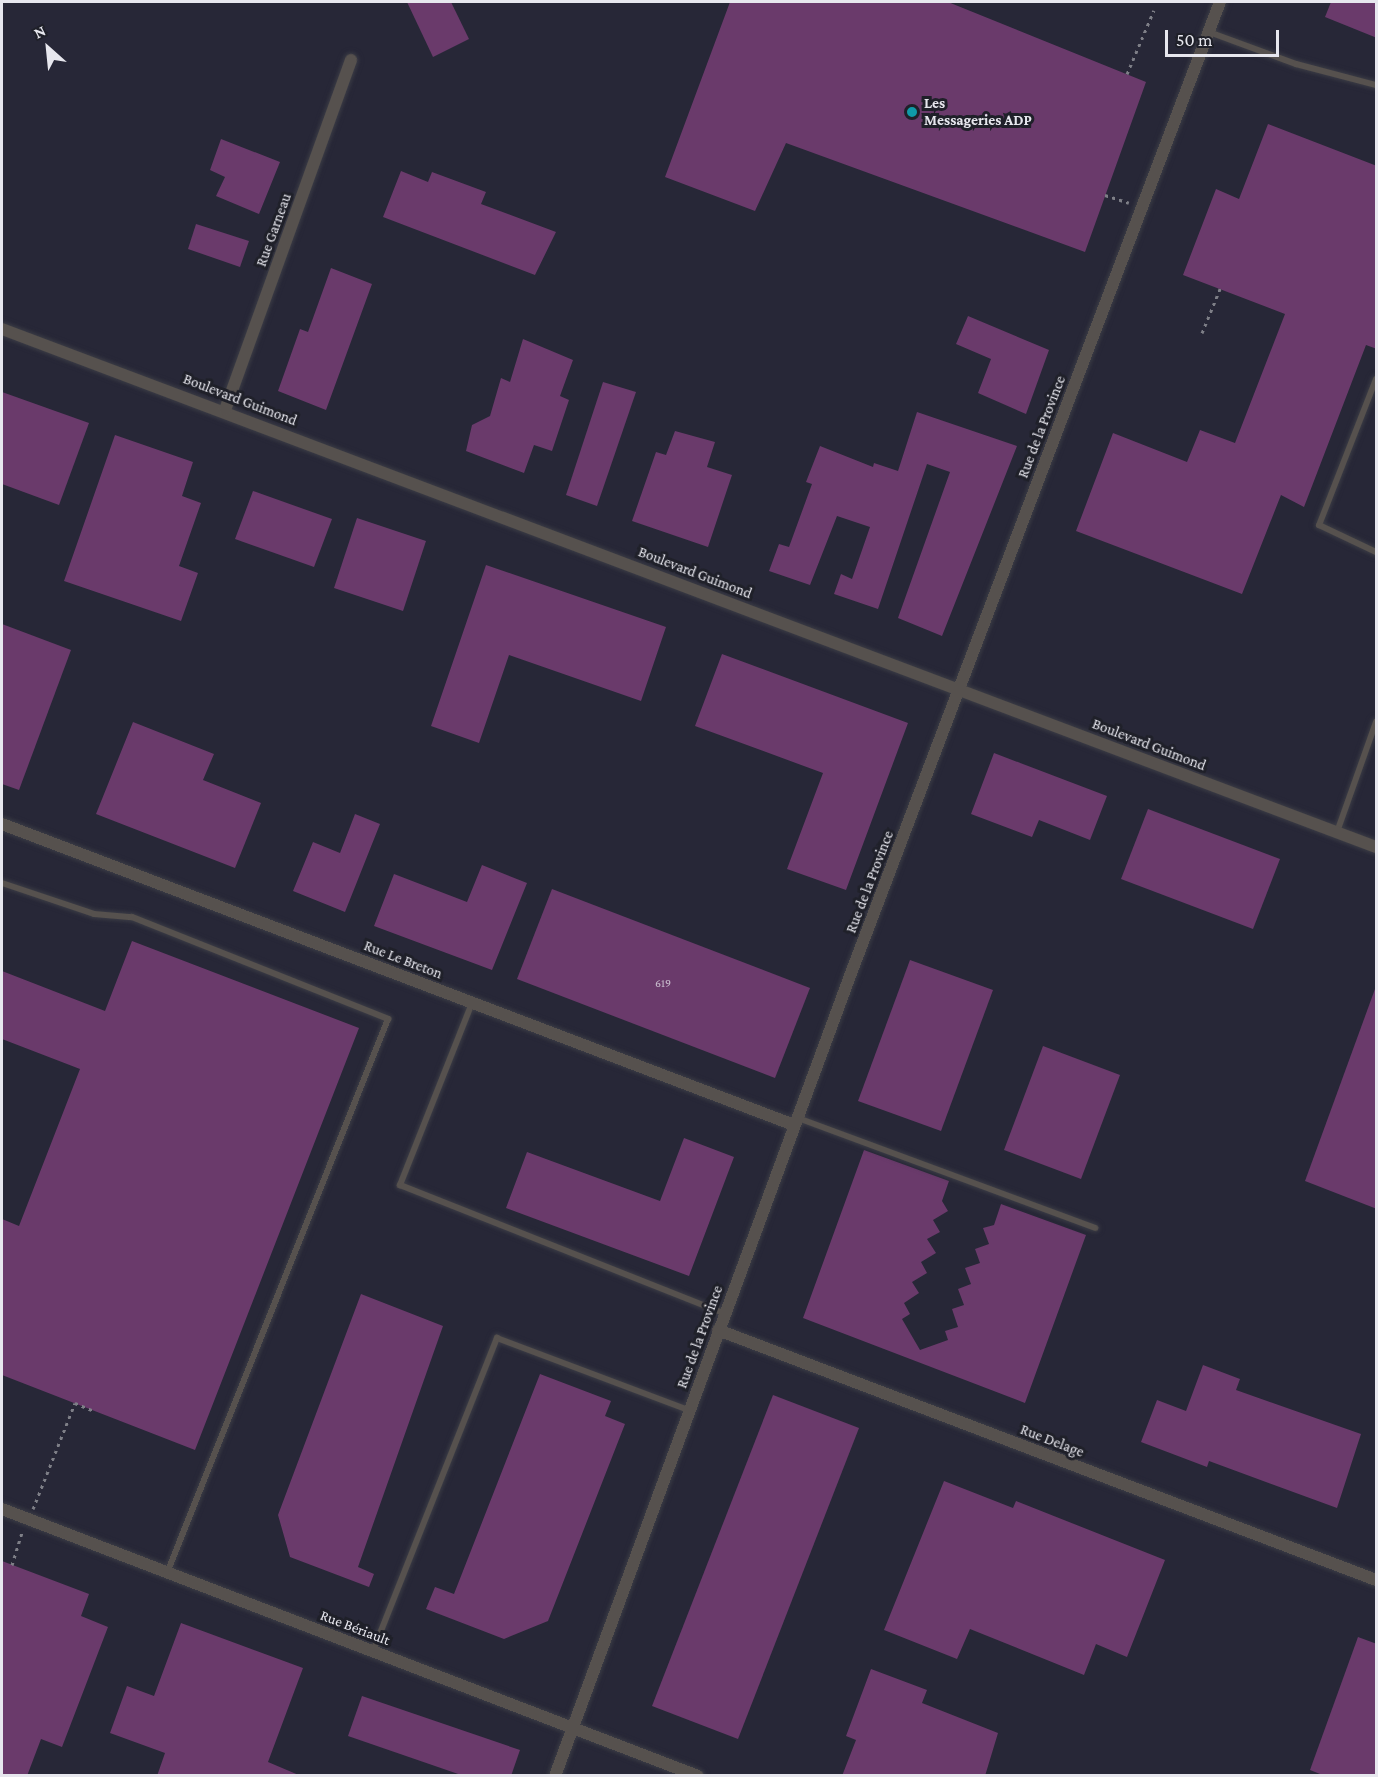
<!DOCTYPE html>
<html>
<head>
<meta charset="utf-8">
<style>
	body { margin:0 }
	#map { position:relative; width:1378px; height:1777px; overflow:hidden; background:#1f2029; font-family:"Crimson Pro",serif }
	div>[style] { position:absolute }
	.built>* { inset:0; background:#272737 }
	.building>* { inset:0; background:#6a3a6b }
	.path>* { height:3px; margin-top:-1.5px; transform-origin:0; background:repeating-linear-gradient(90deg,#7e7f87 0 3px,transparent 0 7.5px) }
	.roads { filter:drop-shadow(0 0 2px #3b3c45) drop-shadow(0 0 2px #3b3c45) }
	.service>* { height:6px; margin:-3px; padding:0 3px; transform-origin:3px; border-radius:3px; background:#56514e }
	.minor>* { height:12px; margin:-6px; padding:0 6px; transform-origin:6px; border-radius:6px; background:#56514e }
	.dots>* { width:16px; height:16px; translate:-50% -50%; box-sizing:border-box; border:3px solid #1f2029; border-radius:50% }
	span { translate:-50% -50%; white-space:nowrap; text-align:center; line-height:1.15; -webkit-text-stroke:6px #1f2029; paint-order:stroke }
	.number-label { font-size:12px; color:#c8bccd }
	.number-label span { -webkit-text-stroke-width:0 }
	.poi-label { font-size:15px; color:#e7e7ee; font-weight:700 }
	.left { translate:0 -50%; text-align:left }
	.street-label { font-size:15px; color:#e7e7ee }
	.frame { position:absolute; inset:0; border:3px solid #e7e7ee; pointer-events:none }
	.north { position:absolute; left:18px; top:18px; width:60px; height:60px; -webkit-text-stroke:4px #1f2029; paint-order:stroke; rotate:333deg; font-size:16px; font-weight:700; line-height:24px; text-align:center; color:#e7e7ee }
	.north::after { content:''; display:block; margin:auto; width:21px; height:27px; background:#e7e7ee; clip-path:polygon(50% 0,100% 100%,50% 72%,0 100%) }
	.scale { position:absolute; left:1165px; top:30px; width:114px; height:27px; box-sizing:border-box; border:3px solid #e7e7ee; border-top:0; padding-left:8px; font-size:18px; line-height:21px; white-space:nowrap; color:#e7e7ee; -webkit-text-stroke:4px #1f2029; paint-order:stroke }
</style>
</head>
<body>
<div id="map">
	<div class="built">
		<i style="clip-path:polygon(2px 2px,1376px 2px,1376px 1775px,2px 1775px)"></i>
	</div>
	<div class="building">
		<i style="clip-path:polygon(407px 2px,451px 2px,469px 39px,433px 57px)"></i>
		<i style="clip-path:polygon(730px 2px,948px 2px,1146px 82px,1085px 252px,786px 143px,755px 211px,665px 177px)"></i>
		<i style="clip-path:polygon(1331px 2px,1377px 2px,1377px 38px,1325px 17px)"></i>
		<i style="clip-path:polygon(1268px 124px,1377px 166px,1377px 349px,1366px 345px,1304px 507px,1281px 495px,1242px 594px,1076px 531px,1113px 433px,1187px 462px,1200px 430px,1235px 443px,1285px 314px,1183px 275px,1216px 189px,1239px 199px)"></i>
		<i style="clip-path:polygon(221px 139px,280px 162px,259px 214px,216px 196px,225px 177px,210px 170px)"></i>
		<i style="clip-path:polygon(401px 171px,428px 182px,432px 172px,486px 192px,481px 204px,556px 232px,535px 275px,383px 217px)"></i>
		<i style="clip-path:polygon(196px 224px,249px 241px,240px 267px,188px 249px)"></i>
		<i style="clip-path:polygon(331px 268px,372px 284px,326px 410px,278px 391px,300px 329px,308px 332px)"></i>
		<i style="clip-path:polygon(968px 316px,1049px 350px,1026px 414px,978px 393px,991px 359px,956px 344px)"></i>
		<i style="clip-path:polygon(523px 339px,573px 360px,560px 396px,569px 400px,552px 451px,534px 445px,524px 473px,466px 451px,472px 425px,490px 416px,501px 378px,510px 382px)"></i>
		<i style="clip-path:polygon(603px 382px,636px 392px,597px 506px,566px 495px)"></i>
		<i style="clip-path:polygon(2px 392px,89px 423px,59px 505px,2px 484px)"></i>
		<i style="clip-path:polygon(917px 412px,1017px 446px,942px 636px,898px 618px,950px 472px,927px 464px,878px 609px,834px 594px,841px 574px,852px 579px,870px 527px,837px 516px,810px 585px,769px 571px,779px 544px,789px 547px,812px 484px,806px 482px,820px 446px,873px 467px,874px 463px,898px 471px)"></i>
		<i style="clip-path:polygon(675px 431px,715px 442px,707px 467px,732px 475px,708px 547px,632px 521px,656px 452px,666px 455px)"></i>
		<i style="clip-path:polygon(115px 435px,193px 462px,182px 496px,201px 503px,179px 566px,198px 573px,181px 621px,64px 581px)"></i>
		<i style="clip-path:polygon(253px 491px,332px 519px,314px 567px,235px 539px)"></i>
		<i style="clip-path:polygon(357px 518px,426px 541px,403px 611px,334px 588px)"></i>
		<i style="clip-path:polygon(486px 565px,666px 627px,641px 701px,509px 655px,479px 743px,431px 726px)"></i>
		<i style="clip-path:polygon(2px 624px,71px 650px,19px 790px,2px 784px)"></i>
		<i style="clip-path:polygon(722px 654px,908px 723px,846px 890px,787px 869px,823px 773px,695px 726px)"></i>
		<i style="clip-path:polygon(133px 722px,214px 754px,203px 780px,261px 803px,235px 868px,96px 814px)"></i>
		<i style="clip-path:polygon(994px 753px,1107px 796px,1090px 840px,1039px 820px,1032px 837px,971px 814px)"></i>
		<i style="clip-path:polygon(1148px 809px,1280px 859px,1253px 929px,1121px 879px)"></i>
		<i style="clip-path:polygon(355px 814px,380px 824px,345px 912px,293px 891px,313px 842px,340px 853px)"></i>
		<i style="clip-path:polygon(482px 865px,527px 883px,492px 970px,374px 926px,394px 874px,467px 902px)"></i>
		<i style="clip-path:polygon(552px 889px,810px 988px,775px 1078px,517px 979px)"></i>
		<i style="clip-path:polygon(132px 941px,359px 1028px,195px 1450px,2px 1375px,2px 1219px,19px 1226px,80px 1069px,2px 1039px,2px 971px,105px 1011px)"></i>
		<i style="clip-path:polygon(910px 960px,993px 990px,941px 1131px,858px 1101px)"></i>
		<i style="clip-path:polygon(1375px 989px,1377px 990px,1377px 1209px,1305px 1181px)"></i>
		<i style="clip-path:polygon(1043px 1046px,1120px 1075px,1081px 1179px,1004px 1150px)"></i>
		<i style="clip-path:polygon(684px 1138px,734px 1157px,689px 1276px,506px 1208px,527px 1152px,660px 1201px)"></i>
		<i style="clip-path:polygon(864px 1150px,949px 1181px,942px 1201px,948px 1211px,933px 1220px,940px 1232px,927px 1239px,936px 1253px,921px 1262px,927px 1273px,912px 1282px,919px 1293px,904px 1303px,910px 1314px,902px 1319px,920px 1350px,948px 1340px,945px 1331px,958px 1327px,952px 1309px,964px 1305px,958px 1289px,971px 1284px,965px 1268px,980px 1263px,975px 1249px,989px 1244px,983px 1228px,994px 1225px,1001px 1204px,1086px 1235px,1025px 1403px,803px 1318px)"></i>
		<i style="clip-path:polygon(361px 1294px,443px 1326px,358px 1567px,374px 1574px,369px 1587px,290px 1557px,278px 1515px)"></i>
		<i style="clip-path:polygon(1203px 1365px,1240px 1379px,1236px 1390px,1361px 1434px,1337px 1508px,1209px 1461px,1207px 1467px,1141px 1442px,1157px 1400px,1186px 1411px)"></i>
		<i style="clip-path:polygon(540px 1374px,611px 1401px,605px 1416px,625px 1424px,548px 1621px,504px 1639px,426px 1609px,435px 1587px,454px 1594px)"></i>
		<i style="clip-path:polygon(773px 1395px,859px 1428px,738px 1739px,652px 1706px)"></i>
		<i style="clip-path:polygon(944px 1481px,1013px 1508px,1016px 1501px,1165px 1560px,1127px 1657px,1096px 1644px,1084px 1675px,970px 1629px,957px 1659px,884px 1630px)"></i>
		<i style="clip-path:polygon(2px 1561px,89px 1594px,81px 1616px,108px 1627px,62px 1747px,41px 1739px,27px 1776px,2px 1776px)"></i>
		<i style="clip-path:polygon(181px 1623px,303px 1668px,268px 1762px,301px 1776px,157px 1776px,165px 1753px,110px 1733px,127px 1686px,154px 1696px)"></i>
		<i style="clip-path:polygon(1358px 1637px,1377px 1644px,1377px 1776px,1325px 1776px,1310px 1770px)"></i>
		<i style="clip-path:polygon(871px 1669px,927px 1690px,922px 1703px,998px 1733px,985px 1776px,842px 1776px,856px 1740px,846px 1736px)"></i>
		<i style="clip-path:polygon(362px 1696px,520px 1750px,511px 1776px,464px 1776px,348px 1736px)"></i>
	</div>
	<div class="path">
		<i style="left:1127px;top:74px;width:69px;rotate:-67.1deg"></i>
		<i style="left:1105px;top:195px;width:25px;rotate:18deg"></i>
		<i style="left:1202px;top:333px;width:48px;rotate:-67.8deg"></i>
		<i style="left:33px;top:1509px;width:114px;rotate:-68.4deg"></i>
		<i style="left:75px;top:1403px;width:21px;rotate:23deg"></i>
		<i style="left:12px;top:1565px;width:34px;rotate:-73deg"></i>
	</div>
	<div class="roads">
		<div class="service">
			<i style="left:1209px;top:32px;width:93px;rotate:20.2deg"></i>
			<i style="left:1296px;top:64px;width:83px;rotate:14.7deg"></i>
			<i style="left:1376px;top:379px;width:157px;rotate:111.3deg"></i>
			<i style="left:1319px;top:525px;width:63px;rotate:25.3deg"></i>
			<i style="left:1337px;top:832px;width:117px;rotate:-70.5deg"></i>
			<i style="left:2px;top:883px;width:97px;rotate:18.6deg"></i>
			<i style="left:94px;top:914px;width:38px;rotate:5deg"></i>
			<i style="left:132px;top:917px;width:276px;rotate:21.7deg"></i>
			<i style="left:388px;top:1019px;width:596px;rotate:111.75deg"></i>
			<i style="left:472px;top:1003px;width:196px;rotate:111.6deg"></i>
			<i style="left:400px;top:1185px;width:348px;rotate:21.6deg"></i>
			<i style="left:798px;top:1118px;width:317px;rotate:20.3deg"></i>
			<i style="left:373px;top:1651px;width:337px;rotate:-68.4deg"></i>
			<i style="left:497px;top:1338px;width:205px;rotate:20.6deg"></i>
		</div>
		<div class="minor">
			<i style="left:2px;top:329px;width:1468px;rotate:20.66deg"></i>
			<i style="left:225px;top:410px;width:372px;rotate:-70.2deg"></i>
			<i style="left:2px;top:824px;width:847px;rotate:20.81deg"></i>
			<i style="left:718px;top:1330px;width:704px;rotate:20.8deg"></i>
			<i style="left:2px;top:1509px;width:745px;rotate:20.99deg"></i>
			<i style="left:555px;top:1776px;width:861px;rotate:-69.76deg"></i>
			<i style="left:853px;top:968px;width:1033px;rotate:-69.2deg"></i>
		</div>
	</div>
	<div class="dots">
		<i style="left:912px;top:112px;background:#0f9aa8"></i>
	</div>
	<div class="number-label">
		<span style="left:663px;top:984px">619</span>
	</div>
	<div class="poi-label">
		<span class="left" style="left:924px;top:112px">Les<br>Messageries ADP</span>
	</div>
	<div class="street-label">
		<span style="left:274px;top:230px;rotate:-70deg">Rue Garneau</span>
		<span style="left:240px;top:400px;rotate:21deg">Boulevard Guimond</span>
		<span style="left:1042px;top:427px;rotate:-69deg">Rue de la Province</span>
		<span style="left:695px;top:573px;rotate:21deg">Boulevard Guimond</span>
		<span style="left:1149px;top:745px;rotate:21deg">Boulevard Guimond</span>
		<span style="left:870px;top:882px;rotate:-69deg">Rue de la Province</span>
		<span style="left:403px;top:960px;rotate:21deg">Rue Le Breton</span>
		<span style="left:700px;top:1337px;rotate:-70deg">Rue de la Province</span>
		<span style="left:1052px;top:1441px;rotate:21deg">Rue Delage</span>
		<span style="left:355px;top:1628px;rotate:21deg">Rue Bériault</span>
	</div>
	<div class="frame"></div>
	<div class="north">N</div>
	<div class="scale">50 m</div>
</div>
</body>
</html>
